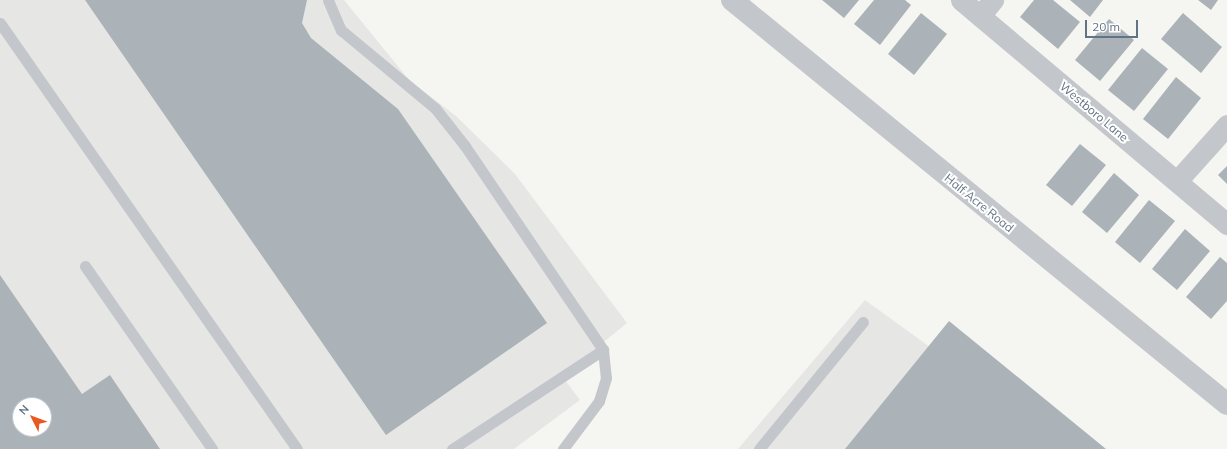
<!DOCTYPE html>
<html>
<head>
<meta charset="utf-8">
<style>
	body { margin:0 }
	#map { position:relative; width:1227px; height:449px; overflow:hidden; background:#f5f6f2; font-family:Mulish,sans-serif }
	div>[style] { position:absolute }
	.built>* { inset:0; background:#e6e7e5 }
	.building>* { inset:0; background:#abb2b8 }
	.service>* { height:11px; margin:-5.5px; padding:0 5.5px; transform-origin:5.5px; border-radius:5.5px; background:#c3c6ca }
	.minor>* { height:21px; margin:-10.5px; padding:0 10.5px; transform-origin:10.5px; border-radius:10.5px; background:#c3c6ca }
	.tertiary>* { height:22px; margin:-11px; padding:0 11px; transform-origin:11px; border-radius:11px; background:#c3c6ca }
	span { translate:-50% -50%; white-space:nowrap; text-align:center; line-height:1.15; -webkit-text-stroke:4px #fff; paint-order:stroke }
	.street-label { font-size:12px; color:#637384 }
	.north { position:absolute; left:12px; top:397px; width:40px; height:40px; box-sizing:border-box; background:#fff; border:1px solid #c1c7ce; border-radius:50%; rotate:312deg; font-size:11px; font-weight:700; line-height:16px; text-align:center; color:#637384 }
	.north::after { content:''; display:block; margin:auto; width:14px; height:18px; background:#e85a1f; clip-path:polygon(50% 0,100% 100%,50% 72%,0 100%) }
	.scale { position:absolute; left:1085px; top:20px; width:53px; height:18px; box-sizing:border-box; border:2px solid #637384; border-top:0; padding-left:5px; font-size:12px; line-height:14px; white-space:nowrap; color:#637384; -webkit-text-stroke:3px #fff; paint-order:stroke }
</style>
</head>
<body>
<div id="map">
	<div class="built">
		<i style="clip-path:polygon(evenodd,0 0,344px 0,410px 81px,456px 116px,515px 174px,627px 323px,562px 376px,580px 400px,514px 449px,0 449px,0 0,20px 405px,44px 405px,44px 429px,20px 429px,20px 405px)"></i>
		<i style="clip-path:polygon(865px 300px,1071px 449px,738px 449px)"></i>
	</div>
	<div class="building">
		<i style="clip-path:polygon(85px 0,307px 0,302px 23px,311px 38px,398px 109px,547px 323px,386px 435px)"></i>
		<i style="clip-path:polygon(822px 0,859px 0,844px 18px)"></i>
		<i style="clip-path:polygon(874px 0,905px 0,911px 5px,880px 45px,854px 24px)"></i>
		<i style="clip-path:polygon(1034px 0,1053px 0,1080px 22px,1058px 49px,1020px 17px)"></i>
		<i style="clip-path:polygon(1070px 0,1103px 0,1090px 17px)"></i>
		<i style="clip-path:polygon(1198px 0,1218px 0,1211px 10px)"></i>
		<i style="clip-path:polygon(921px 13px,947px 34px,914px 75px,888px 54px)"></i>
		<i style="clip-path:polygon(1183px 13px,1222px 47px,1201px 73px,1161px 39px)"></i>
		<i style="clip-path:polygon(1109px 19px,1134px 40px,1100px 81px,1075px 60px)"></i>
		<i style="clip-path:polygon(1142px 48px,1168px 69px,1134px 111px,1108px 90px)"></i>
		<i style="clip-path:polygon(1176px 77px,1201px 98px,1168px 139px,1143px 119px)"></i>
		<i style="clip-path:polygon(1080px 144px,1106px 165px,1072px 206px,1046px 185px)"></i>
		<i style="clip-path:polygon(1227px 166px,1227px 184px,1218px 175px)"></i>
		<i style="clip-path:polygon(1114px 173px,1139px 195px,1107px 233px,1082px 212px)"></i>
		<i style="clip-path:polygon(1149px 200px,1175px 221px,1140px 263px,1115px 242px)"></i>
		<i style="clip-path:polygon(1185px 229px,1210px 251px,1177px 290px,1152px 269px)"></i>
		<i style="clip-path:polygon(1220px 257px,1227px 263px,1227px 301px,1211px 319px,1186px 297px)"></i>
		<i style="clip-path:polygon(evenodd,0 275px,82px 394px,110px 375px,160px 449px,0 449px,0 275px,20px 405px,44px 405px,44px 429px,20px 429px,20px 405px)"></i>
		<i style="clip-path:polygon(949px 321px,1106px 449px,845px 449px)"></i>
	</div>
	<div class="service">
		<i style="left:328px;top:0;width:33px;rotate:67deg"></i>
		<i style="left:341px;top:30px;width:122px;rotate:39.7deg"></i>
		<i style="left:435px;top:108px;width:48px;rotate:51.7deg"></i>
		<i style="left:465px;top:146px;width:246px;rotate:55.9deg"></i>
		<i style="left:603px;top:350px;width:28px;rotate:84deg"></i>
		<i style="left:606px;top:378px;width:24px;rotate:107deg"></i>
		<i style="left:599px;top:401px;width:60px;rotate:126.9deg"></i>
		<i style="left:0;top:23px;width:519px;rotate:55.12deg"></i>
		<i style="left:85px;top:266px;width:223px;rotate:55.2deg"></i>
		<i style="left:452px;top:449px;width:181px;rotate:-33.3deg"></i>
		<i style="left:759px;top:449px;width:164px;rotate:-50.7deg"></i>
	</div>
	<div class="minor">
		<i style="left:961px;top:0;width:348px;rotate:40.1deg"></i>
		<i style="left:980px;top:16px;width:21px;rotate:-51deg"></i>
		<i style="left:1177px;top:181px;width:75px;rotate:-48.2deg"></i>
	</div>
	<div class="tertiary">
		<i style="left:732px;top:0;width:639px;rotate:39.22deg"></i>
	</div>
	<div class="street-label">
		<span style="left:1094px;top:112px;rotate:40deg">Westboro Lane</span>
		<span style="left:979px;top:203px;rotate:39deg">Half Acre Road</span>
	</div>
	<div class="north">N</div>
	<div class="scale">20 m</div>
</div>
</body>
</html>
